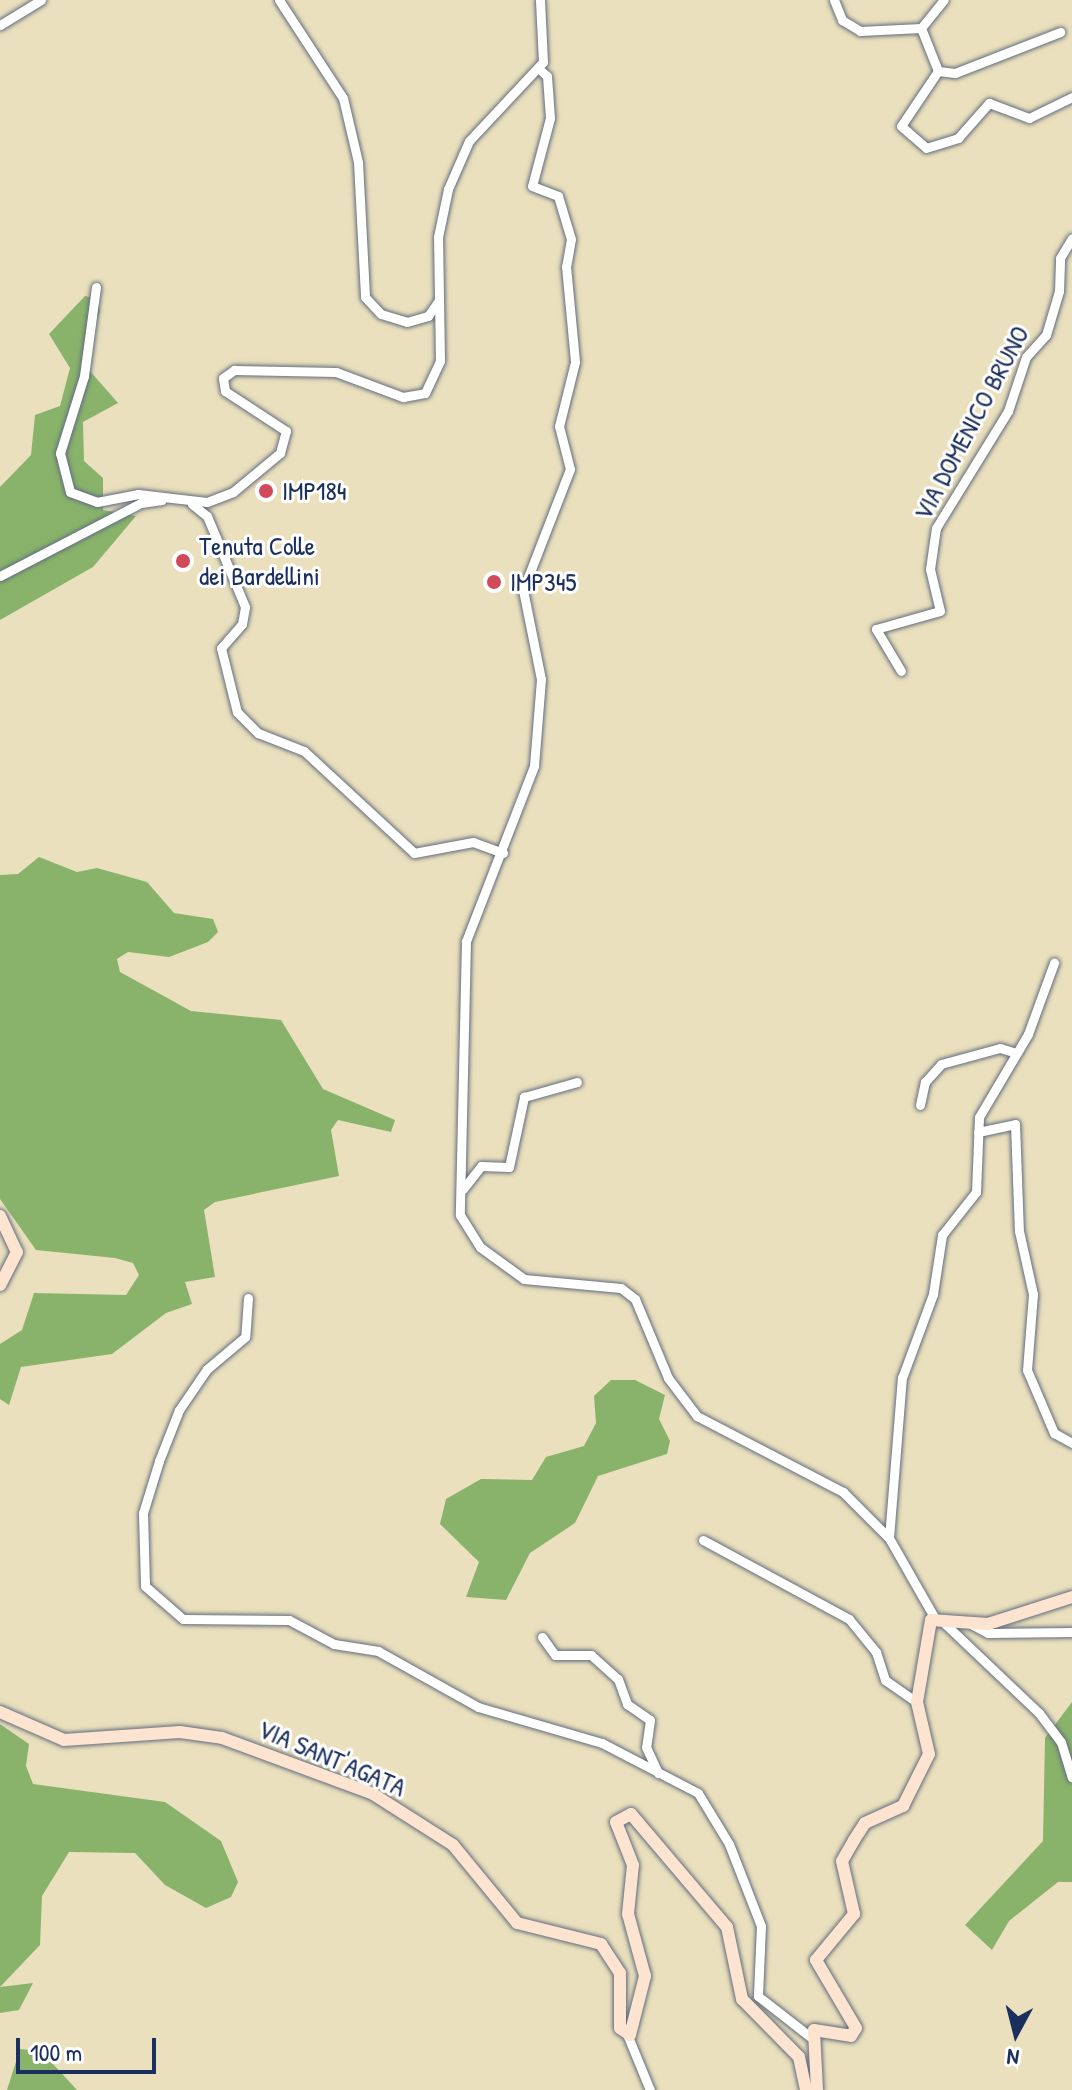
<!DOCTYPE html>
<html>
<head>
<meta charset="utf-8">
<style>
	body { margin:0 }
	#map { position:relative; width:1072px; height:2090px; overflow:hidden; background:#eae0bd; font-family:"Patrick Hand",sans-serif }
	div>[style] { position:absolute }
	.forest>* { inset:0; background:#89b36b }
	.roads { filter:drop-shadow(0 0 2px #636d7f) drop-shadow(0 0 2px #636d7f) }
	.street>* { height:9px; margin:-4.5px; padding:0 4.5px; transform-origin:4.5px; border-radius:4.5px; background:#fff }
	.secondary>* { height:12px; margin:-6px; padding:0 6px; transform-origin:6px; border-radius:6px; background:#fde4d1 }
	.dots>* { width:22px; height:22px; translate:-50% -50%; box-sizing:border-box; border:4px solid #fff; border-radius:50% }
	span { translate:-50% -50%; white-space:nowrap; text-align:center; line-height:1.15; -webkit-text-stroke:6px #fff; paint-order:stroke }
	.street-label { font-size:26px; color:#1b2f5e }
	.poi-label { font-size:26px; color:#1b2f5e }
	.left { translate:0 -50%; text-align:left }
	.north { position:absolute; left:976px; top:1994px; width:80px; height:80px; -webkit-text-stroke:6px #fff; paint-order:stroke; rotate:187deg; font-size:22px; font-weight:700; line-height:32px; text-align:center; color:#1b2f5e }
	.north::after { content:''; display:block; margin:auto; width:28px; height:36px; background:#1b2f5e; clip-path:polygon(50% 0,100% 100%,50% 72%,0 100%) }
	.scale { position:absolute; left:16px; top:2038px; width:140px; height:36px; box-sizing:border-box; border:4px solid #1b2f5e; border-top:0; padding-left:10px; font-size:24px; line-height:28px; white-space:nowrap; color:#1b2f5e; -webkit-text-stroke:6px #fff; paint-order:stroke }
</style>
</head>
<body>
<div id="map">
	<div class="forest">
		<i style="clip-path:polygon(85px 296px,98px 299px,100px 312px,82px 362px,118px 403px,83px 422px,84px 461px,103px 478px,103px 510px,136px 516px,93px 567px,0 620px,0 487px,31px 455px,35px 415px,60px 406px,70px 368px,49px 334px)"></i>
		<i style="clip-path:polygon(39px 857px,77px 872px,97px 868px,147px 882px,174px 913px,213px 919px,218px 932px,208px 942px,169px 957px,128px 952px,117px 959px,120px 972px,191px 1011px,281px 1020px,323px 1089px,395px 1120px,391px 1132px,338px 1120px,331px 1130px,339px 1176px,215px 1202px,204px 1210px,215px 1277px,185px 1282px,192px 1304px,166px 1313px,112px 1354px,21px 1367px,9px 1405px,0 1399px,0 1344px,22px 1330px,34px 1293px,126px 1295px,139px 1275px,133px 1263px,115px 1258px,36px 1250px,0 1199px,0 875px,18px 874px)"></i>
		<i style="clip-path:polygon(611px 1380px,635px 1380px,665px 1395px,659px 1419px,670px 1441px,667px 1454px,598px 1476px,575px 1523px,530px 1553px,506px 1600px,466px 1597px,479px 1562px,440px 1524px,446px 1499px,481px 1479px,532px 1480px,546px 1457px,584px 1446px,596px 1423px,594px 1396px)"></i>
		<i style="clip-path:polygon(1072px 1702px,1072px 1882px,1058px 1882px,1009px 1921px,992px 1950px,965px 1925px,1043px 1841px,1045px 1738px)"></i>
		<i style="clip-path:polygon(0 1724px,29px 1744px,26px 1766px,33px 1784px,165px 1802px,221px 1841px,238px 1882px,231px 1897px,206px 1908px,165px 1885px,135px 1853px,69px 1852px,42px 1896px,40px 1945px,0 1987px,33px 1983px,19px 2010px,0 2013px)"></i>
		<i style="clip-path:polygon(20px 2049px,41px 2051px,77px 2090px,7px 2090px)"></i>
	</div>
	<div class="roads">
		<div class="street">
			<i style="left:279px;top:0;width:117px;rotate:56.9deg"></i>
			<i style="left:343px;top:98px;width:66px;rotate:76.8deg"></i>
			<i style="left:358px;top:162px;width:135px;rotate:87deg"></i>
			<i style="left:365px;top:297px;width:23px;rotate:47deg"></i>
			<i style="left:381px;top:314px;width:27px;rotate:17deg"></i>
			<i style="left:407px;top:322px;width:22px;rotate:-16deg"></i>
			<i style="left:428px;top:316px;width:19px;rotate:-55deg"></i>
			<i style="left:834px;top:0;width:22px;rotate:68deg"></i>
			<i style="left:842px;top:20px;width:21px;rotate:31deg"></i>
			<i style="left:860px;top:31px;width:61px;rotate:-2.8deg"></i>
			<i style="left:0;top:25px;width:48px;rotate:-31.4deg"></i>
			<i style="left:921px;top:28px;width:46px;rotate:68.4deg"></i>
			<i style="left:921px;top:28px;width:36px;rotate:-51deg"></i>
			<i style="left:538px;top:68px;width:12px;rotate:42deg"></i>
			<i style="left:547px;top:76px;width:42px;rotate:85.9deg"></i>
			<i style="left:550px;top:118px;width:70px;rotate:104.8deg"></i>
			<i style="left:532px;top:186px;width:28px;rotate:21deg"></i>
			<i style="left:558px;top:196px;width:45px;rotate:73.2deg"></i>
			<i style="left:571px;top:239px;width:27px;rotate:100deg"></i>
			<i style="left:566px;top:266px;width:96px;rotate:84.6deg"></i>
			<i style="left:575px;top:362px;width:66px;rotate:104deg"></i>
			<i style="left:559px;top:426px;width:44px;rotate:75.7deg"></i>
			<i style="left:570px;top:469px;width:130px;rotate:111.2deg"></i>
			<i style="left:523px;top:590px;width:91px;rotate:78.6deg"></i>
			<i style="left:541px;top:679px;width:87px;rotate:94.6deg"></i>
			<i style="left:534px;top:766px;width:188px;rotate:111.2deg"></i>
			<i style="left:466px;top:941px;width:274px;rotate:91.3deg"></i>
			<i style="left:460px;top:1215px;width:38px;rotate:58deg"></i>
			<i style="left:480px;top:1247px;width:54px;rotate:36deg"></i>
			<i style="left:524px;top:1279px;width:97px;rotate:5.3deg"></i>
			<i style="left:621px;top:1288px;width:18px;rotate:38deg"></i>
			<i style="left:635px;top:1299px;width:86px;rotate:67.3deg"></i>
			<i style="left:668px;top:1378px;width:48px;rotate:52.7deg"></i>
			<i style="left:697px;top:1416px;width:165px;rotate:27.5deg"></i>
			<i style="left:843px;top:1492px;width:65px;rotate:45deg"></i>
			<i style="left:889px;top:1538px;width:91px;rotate:60.3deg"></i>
			<i style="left:938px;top:71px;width:66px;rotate:123.9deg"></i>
			<i style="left:901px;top:126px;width:33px;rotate:41deg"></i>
			<i style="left:926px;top:148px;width:34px;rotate:-17deg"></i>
			<i style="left:958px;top:138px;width:47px;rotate:-48.5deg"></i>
			<i style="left:989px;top:103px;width:43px;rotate:20.6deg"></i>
			<i style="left:1029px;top:118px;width:48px;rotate:-26deg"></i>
			<i style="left:938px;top:71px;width:17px;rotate:7deg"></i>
			<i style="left:955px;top:73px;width:113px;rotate:-21.3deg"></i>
			<i style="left:96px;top:287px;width:90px;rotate:97.7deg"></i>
			<i style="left:84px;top:376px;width:81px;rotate:107.3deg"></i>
			<i style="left:60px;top:453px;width:40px;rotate:75.6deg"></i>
			<i style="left:70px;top:492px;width:29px;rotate:20deg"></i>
			<i style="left:97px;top:502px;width:42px;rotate:-11deg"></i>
			<i style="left:138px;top:494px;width:69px;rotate:6.6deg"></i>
			<i style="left:207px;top:502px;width:28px;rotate:-21deg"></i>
			<i style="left:233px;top:492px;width:61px;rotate:-39.7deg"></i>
			<i style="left:280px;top:453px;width:23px;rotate:-75deg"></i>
			<i style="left:286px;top:431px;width:73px;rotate:-146.7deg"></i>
			<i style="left:225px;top:391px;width:13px;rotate:-99deg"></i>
			<i style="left:223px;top:378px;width:14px;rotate:-36deg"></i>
			<i style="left:234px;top:370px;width:102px;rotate:1.1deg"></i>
			<i style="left:336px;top:372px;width:72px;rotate:20.5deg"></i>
			<i style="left:403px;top:397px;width:22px;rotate:-10deg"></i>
			<i style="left:425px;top:393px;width:35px;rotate:-65deg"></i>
			<i style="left:440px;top:361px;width:124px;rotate:-90.9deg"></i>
			<i style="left:438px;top:237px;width:49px;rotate:-78.2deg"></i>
			<i style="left:448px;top:189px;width:52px;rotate:-66.4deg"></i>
			<i style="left:469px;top:141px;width:108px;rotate:-46.9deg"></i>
			<i style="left:543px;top:62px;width:62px;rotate:-92.8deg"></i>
			<i style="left:192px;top:504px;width:19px;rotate:39deg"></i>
			<i style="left:207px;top:516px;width:99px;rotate:67.3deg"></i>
			<i style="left:245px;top:607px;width:17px;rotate:100deg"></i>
			<i style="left:242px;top:624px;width:32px;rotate:131deg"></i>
			<i style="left:221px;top:648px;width:66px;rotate:76deg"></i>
			<i style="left:237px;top:712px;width:30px;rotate:45deg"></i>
			<i style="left:258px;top:733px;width:49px;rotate:21.4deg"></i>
			<i style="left:304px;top:751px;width:150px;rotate:42.8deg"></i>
			<i style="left:414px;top:853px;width:60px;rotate:-10.6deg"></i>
			<i style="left:473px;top:842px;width:32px;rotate:20deg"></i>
			<i style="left:0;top:576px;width:159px;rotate:-27.4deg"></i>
			<i style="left:141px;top:503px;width:21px;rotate:-8deg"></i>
			<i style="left:901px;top:671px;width:49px;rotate:-120.8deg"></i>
			<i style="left:876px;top:629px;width:66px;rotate:-15.7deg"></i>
			<i style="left:940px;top:611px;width:43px;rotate:-103.4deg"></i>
			<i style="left:930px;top:569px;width:41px;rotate:-81.7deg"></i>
			<i style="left:936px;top:528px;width:137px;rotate:-58.4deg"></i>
			<i style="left:1008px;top:411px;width:57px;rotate:-71.6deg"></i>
			<i style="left:1026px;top:357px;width:30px;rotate:-48deg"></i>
			<i style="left:1046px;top:335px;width:46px;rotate:-73.5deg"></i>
			<i style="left:1059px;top:291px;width:33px;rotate:-88deg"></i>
			<i style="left:1060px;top:258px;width:23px;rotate:-59deg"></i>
			<i style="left:920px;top:1105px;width:24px;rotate:-78deg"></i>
			<i style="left:925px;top:1082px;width:24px;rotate:-48deg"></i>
			<i style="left:941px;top:1064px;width:61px;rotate:-15.2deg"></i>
			<i style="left:1000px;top:1048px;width:17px;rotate:17deg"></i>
			<i style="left:978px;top:1132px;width:38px;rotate:-12deg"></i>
			<i style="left:1015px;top:1124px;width:107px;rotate:87.9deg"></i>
			<i style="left:1019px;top:1231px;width:65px;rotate:77.5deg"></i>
			<i style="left:1033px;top:1294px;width:76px;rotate:94.5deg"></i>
			<i style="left:1027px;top:1370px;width:69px;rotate:66.8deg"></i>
			<i style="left:1054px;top:1433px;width:21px;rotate:29deg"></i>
			<i style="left:463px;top:1189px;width:29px;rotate:-52deg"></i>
			<i style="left:481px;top:1166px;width:28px;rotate:2deg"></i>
			<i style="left:509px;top:1167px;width:72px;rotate:-77.9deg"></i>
			<i style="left:524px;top:1097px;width:55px;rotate:-15.8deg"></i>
			<i style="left:248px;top:1298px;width:39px;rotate:94deg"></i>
			<i style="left:245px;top:1337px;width:50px;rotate:139.9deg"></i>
			<i style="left:207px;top:1369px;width:50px;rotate:124.3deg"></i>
			<i style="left:179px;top:1410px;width:55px;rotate:111.4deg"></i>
			<i style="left:159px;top:1461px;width:54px;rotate:107.1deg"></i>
			<i style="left:143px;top:1513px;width:73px;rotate:88.4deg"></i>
			<i style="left:145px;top:1586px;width:50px;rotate:41deg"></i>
			<i style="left:183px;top:1619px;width:106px;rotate:0.5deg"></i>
			<i style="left:289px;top:1620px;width:51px;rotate:28.1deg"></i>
			<i style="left:334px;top:1644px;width:45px;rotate:9deg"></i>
			<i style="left:378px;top:1651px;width:115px;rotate:29.2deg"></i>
			<i style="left:478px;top:1707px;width:129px;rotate:16.2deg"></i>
			<i style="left:602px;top:1743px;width:108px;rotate:27.5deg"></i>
			<i style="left:698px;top:1793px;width:60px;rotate:58.7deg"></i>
			<i style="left:729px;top:1844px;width:88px;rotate:68.7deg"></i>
			<i style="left:761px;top:1926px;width:70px;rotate:92.5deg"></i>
			<i style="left:758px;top:1996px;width:70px;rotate:38deg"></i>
			<i style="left:889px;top:1538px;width:161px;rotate:-85.4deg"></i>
			<i style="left:902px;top:1378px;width:90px;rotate:-69.7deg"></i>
			<i style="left:933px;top:1294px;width:60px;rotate:-81.3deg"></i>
			<i style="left:942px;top:1235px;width:55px;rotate:-51.7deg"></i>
			<i style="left:976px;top:1192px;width:75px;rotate:-87.7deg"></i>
			<i style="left:979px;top:1117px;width:96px;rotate:-59.4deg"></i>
			<i style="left:1028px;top:1034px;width:76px;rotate:-69.9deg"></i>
			<i style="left:703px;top:1540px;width:166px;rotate:28.4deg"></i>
			<i style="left:849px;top:1619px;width:43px;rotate:50.7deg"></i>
			<i style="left:876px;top:1652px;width:29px;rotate:72deg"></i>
			<i style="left:885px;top:1680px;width:39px;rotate:35deg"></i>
			<i style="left:941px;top:1620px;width:135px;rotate:43.5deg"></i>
			<i style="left:1039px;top:1713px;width:36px;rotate:53deg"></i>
			<i style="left:1061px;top:1742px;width:37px;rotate:73deg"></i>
			<i style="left:971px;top:1624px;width:19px;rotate:28deg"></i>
			<i style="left:988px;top:1633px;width:84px;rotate:-0.7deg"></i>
			<i style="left:542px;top:1637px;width:22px;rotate:54deg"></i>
			<i style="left:555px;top:1655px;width:36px"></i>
			<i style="left:591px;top:1655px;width:36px;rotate:42deg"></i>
			<i style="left:618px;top:1679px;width:27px;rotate:70deg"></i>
			<i style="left:627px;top:1704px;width:28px;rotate:35deg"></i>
			<i style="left:650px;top:1720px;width:27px;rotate:98deg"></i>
			<i style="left:646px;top:1747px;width:29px;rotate:65deg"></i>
			<i style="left:627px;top:2034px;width:61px;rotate:67.7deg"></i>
		</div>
		<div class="secondary">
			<i style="left:0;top:1216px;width:40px;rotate:65deg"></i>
			<i style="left:17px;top:1252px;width:37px;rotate:117deg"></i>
			<i style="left:0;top:1712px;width:70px;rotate:23.6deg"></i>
			<i style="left:64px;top:1740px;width:116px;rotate:-3.9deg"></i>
			<i style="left:180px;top:1732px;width:42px;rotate:8.1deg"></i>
			<i style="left:222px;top:1738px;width:161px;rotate:20.3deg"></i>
			<i style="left:373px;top:1794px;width:95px;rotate:32.5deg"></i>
			<i style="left:453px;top:1845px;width:101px;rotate:50.6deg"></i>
			<i style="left:517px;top:1923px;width:87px;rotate:14deg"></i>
			<i style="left:601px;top:1944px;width:35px;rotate:57deg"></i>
			<i style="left:620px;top:1973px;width:55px;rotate:90deg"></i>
			<i style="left:620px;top:2028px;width:12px;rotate:35deg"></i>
			<i style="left:630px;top:2035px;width:61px;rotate:-75.7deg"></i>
			<i style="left:645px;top:1976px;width:64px;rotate:-105.3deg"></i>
			<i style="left:628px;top:1914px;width:49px;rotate:-84.2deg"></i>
			<i style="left:633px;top:1865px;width:46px;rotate:-111.6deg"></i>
			<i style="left:616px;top:1822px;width:17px;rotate:-28deg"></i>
			<i style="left:631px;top:1814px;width:148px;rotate:49.7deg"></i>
			<i style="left:727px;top:1927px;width:74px;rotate:78.2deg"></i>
			<i style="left:742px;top:1999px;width:81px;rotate:45.5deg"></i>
			<i style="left:799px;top:2057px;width:34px;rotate:78deg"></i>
			<i style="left:817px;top:2090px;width:60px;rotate:-92.9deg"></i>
			<i style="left:814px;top:2030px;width:37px;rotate:9deg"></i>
			<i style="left:851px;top:2036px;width:9px;rotate:-58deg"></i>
			<i style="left:856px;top:2028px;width:79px;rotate:-120.5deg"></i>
			<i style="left:816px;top:1960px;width:60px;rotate:-50.4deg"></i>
			<i style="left:854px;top:1914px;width:54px;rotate:-102.8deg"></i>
			<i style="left:842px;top:1861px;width:24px;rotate:-60deg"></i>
			<i style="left:854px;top:1840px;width:20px;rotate:-57deg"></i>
			<i style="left:865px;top:1823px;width:42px;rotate:-24.1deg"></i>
			<i style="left:903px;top:1806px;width:58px;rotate:-63.4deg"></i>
			<i style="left:929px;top:1754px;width:53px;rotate:-103deg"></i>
			<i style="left:917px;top:1702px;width:83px;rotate:-80.3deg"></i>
			<i style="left:931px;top:1620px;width:57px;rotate:4deg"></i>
			<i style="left:988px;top:1624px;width:88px;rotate:-17.8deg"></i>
		</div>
	</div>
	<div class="dots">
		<i style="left:266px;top:491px;background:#d1495b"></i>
		<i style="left:183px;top:561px;background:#d1495b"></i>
		<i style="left:494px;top:582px;background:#d1495b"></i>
	</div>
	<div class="street-label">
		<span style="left:971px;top:423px;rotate:-62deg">VIA DOMENICO BRUNO</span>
		<span style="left:332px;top:1758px;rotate:23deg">VIA SANT'AGATA</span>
	</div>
	<div class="poi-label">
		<span class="left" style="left:282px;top:491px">IMP184</span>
		<span class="left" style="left:199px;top:561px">Tenuta Colle<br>dei Bardellini</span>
		<span class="left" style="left:510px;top:582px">IMP345</span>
	</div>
	<div class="north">N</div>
	<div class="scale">100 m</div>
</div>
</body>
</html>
